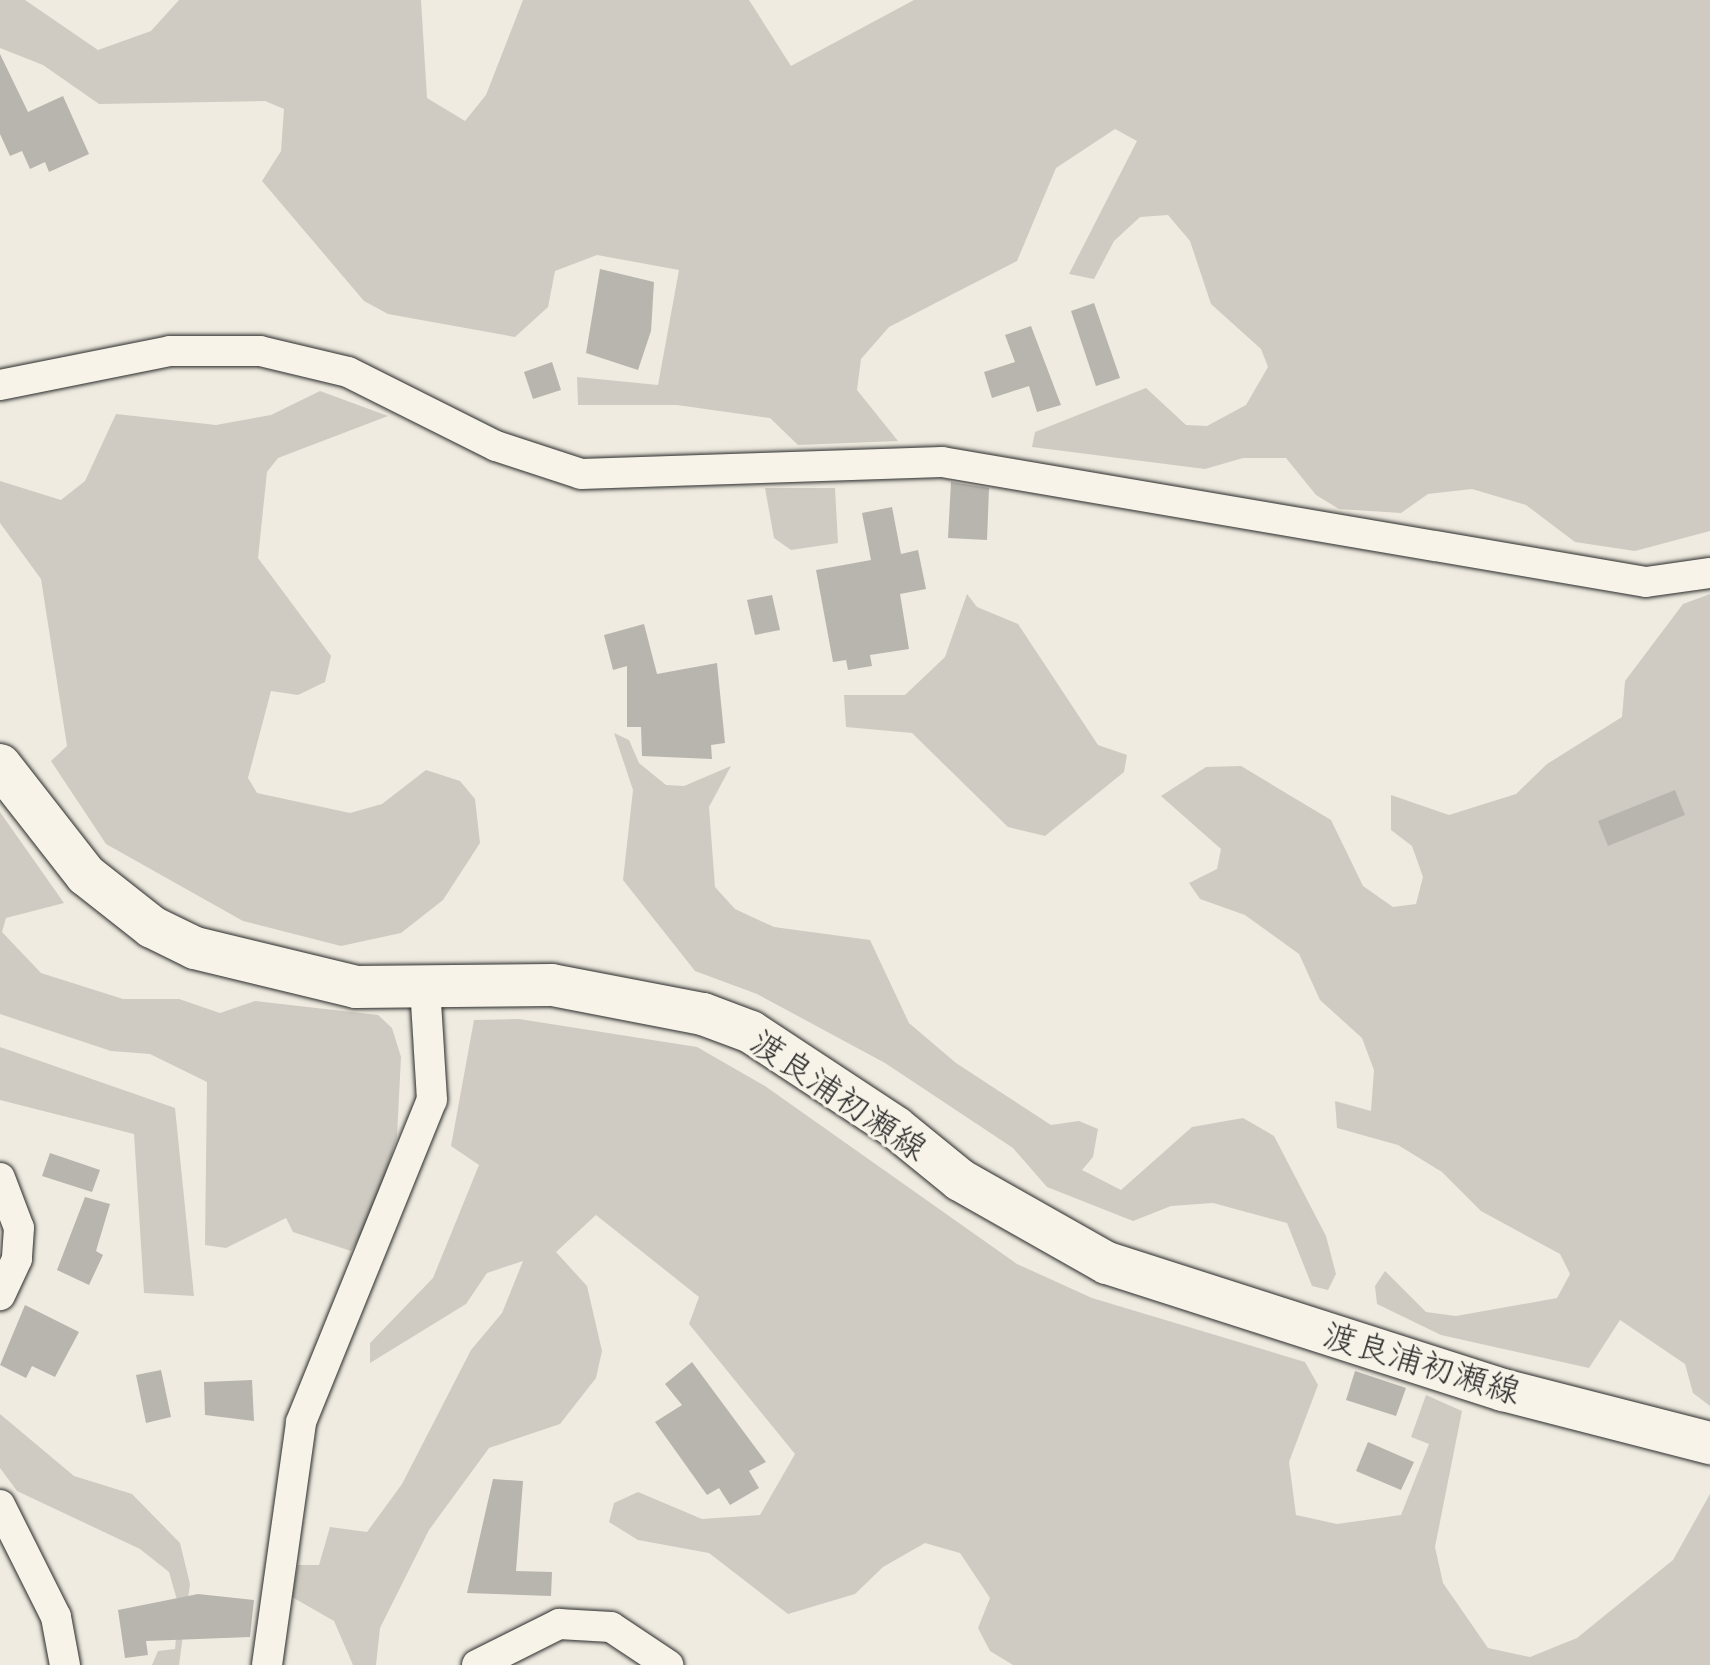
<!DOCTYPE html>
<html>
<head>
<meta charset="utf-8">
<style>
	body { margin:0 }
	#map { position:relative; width:1710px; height:1665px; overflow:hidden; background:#efebe0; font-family:Caveat,"Klee One",sans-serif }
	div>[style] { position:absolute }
	.green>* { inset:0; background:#cfcbc2 }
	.building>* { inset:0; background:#b8b5ae }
	.roads { filter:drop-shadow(0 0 2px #2b2b2b) drop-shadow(0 0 2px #2b2b2b) }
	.street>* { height:30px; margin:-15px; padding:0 15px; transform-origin:15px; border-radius:15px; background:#f7f3e8 }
	.secondary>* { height:42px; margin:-21px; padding:0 21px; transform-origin:21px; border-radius:21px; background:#f7f3e8 }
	span { translate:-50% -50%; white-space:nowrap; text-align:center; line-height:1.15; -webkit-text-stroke:7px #f7f3e8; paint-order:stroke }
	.street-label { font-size:34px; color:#2b2b2b }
</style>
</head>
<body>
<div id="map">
	<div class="green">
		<i style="clip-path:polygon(0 0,25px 0,98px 50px,151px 31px,179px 0,421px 0,427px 98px,465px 121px,486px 95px,523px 0,749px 0,791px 66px,914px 0,1710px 0,1710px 531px,1635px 551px,1575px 542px,1526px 505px,1472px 489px,1428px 494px,1401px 513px,1339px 509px,1316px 495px,1286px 458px,1243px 458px,1205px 469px,1032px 447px,1035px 432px,1146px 388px,1186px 425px,1207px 426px,1246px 405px,1268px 367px,1261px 349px,1211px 304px,1190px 241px,1168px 215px,1140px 217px,1114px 241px,1094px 279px,1069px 274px,1137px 141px,1115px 129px,1056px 168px,1017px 261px,889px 327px,861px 359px,857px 390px,898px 441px,798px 445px,770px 418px,677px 405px,578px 405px,577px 377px,658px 385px,679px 270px,597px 255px,555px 271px,548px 307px,515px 337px,388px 314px,364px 301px,262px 181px,281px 151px,284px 109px,265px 101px,99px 104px,43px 65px,0 48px)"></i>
		<i style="clip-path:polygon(320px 391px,388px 416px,278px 458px,267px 472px,258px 558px,331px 656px,325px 682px,298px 695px,271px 691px,248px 778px,257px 793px,350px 813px,382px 804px,426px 770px,460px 781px,475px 799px,480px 843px,443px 900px,401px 933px,341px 946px,243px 921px,106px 844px,51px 761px,67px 746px,41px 579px,0 523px,0 481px,61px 500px,85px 481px,116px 414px,216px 425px,271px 415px)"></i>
		<i style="clip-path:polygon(765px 488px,835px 488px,838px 543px,791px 550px,774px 538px)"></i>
		<i style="clip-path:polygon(967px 594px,977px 607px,1018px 624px,1098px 745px,1127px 755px,1124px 772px,1045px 836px,1008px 827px,912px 733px,846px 727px,844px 695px,905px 695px,945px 657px)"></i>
		<i style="clip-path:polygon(1710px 594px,1710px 1406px,1693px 1393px,1685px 1364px,1620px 1320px,1589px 1368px,1441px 1335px,1377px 1304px,1375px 1286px,1385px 1271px,1426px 1312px,1456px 1316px,1557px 1298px,1570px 1274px,1560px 1254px,1481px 1211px,1442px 1172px,1398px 1145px,1337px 1128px,1335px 1101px,1371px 1111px,1374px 1070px,1362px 1038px,1320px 1000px,1299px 954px,1245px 915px,1200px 899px,1189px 883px,1217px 869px,1221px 849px,1161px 796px,1206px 767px,1241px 766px,1331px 820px,1363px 886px,1393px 907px,1416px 904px,1423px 877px,1412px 846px,1391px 830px,1391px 795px,1449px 815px,1516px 794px,1547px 764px,1622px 717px,1625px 681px,1683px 604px)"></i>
		<i style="clip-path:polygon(614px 733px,629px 740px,639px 763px,666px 785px,684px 786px,731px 766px,709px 807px,715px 887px,735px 909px,774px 927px,870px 940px,909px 1023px,956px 1063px,1051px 1125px,1079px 1121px,1098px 1129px,1093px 1157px,1082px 1170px,1121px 1190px,1192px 1127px,1243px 1118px,1274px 1136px,1326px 1236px,1336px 1274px,1328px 1290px,1312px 1286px,1287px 1223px,1213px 1203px,1171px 1206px,1133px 1221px,1047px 1187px,1013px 1148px,885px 1063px,757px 994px,695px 971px,623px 880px,633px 790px)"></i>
		<i style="clip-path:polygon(0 812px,64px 903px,6px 918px,2px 932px,41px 973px,123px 999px,179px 999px,220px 1013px,255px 1001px,378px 1015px,392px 1028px,401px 1057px,397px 1136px,374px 1212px,351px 1251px,293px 1232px,286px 1218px,226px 1248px,205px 1245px,207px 1082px,150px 1054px,111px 1051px,0 1014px)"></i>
		<i style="clip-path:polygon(519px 1019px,697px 1047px,765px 1086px,1017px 1264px,1092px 1298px,1305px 1362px,1318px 1385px,1289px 1462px,1296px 1515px,1337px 1524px,1401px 1515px,1429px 1444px,1411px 1437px,1426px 1395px,1462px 1411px,1435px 1547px,1443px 1583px,1488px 1648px,1530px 1657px,1577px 1638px,1673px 1560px,1710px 1494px,1710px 1665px,1013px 1665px,990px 1651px,978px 1628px,990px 1598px,960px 1553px,925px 1543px,883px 1567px,855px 1594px,788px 1614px,709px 1553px,638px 1540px,609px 1522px,614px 1503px,638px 1492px,702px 1519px,760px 1515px,795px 1454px,689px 1324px,699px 1297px,596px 1215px,556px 1252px,587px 1286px,602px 1351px,596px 1378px,560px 1424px,489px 1448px,429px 1530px,380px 1628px,376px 1665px,353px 1665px,334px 1621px,292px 1597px,298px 1565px,319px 1565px,330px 1527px,367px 1532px,402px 1484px,471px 1350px,502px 1313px,523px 1261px,487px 1273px,466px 1304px,370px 1363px,370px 1343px,433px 1278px,479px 1165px,451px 1146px,474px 1020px)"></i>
		<i style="clip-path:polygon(0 1047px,175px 1108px,194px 1296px,144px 1293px,134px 1134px,0 1100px)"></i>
		<i style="clip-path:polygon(0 1414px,74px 1476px,132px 1494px,180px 1543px,190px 1584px,179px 1665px,152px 1665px,158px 1651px,175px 1649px,179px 1607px,169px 1572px,140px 1549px,17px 1491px,0 1468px)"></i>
	</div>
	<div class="building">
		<i style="clip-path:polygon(0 54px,28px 112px,63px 96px,89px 154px,49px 172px,45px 162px,30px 169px,22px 151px,10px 156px,0 134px)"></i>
		<i style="clip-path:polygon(600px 269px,654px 282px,651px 331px,638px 370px,586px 353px)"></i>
		<i style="clip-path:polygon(1094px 303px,1120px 378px,1096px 386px,1071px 311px)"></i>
		<i style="clip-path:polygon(1031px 326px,1061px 405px,1037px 412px,1029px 386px,992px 398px,984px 372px,1015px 362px,1005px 335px)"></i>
		<i style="clip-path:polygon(552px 362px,561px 390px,533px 399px,524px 372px)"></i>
		<i style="clip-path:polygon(951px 482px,989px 488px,987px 540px,948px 538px)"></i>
		<i style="clip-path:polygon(892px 507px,901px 554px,918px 550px,926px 589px,900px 594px,909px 649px,870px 655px,872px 666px,848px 670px,846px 660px,833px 662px,816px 570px,871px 560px,862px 513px)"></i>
		<i style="clip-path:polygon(772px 595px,780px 630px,755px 635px,747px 600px)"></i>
		<i style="clip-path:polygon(644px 624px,657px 674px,717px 663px,725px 743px,711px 745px,712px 759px,642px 756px,641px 727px,627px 727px,627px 666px,613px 670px,604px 635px)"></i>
		<i style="clip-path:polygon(1675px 790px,1685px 815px,1608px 846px,1598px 821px)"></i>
		<i style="clip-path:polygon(50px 1153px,100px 1170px,92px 1192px,42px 1176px)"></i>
		<i style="clip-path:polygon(85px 1197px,110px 1204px,96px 1251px,103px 1255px,89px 1285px,57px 1270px)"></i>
		<i style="clip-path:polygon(25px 1305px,79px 1332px,55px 1377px,32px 1366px,26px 1378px,0 1365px)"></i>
		<i style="clip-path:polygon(692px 1362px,766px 1462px,749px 1471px,759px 1488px,730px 1505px,719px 1488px,707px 1495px,655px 1422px,682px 1405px,665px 1384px)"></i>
		<i style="clip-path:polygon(161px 1370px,171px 1417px,146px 1423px,136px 1375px)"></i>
		<i style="clip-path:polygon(1355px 1371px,1406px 1388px,1396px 1416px,1346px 1400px)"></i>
		<i style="clip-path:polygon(252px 1380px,254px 1421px,205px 1415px,204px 1382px)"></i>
		<i style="clip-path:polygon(1368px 1442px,1414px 1462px,1401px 1490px,1356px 1471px)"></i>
		<i style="clip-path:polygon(493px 1479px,523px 1481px,516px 1571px,552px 1572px,551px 1596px,467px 1593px)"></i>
		<i style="clip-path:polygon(198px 1594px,254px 1600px,250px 1637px,146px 1641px,148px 1655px,125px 1658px,118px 1610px)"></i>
	</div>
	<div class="roads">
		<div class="street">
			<i style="left:0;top:385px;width:173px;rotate:-11.3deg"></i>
			<i style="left:170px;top:351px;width:90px"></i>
			<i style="left:260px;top:351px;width:90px;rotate:13.4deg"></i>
			<i style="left:348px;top:372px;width:165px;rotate:26.6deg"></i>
			<i style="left:496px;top:446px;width:89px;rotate:18.2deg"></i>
			<i style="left:581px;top:474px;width:361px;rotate:-1.9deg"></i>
			<i style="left:942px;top:462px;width:714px;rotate:9.67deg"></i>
			<i style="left:1646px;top:582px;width:65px;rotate:-8deg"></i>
			<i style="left:0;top:1178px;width:53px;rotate:69.2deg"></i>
			<i style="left:19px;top:1228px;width:31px;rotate:94deg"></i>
			<i style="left:17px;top:1259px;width:40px;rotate:115deg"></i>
			<i style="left:0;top:1505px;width:125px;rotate:63.4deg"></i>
			<i style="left:56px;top:1617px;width:49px;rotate:79.4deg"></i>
			<i style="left:267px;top:1665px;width:245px;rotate:-82deg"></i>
			<i style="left:301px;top:1422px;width:348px;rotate:-67.9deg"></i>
			<i style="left:432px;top:1100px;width:115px;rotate:-93.5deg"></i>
			<i style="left:477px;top:1665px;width:92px;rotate:-26.6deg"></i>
			<i style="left:559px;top:1624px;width:52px;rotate:3.3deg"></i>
			<i style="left:611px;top:1627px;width:69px;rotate:33.7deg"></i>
		</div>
		<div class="secondary">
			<i style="left:0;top:765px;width:140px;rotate:52deg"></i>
			<i style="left:86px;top:875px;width:84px;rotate:38.2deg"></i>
			<i style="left:152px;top:927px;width:48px;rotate:26deg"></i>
			<i style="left:195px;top:948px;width:166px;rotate:13.6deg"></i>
			<i style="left:356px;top:987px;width:196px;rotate:-0.6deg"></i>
			<i style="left:552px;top:985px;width:154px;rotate:10.9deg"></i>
			<i style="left:703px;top:1014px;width:51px;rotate:20.6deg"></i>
			<i style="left:751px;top:1032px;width:173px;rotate:33.4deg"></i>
			<i style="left:895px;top:1127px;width:84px;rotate:39.2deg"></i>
			<i style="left:960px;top:1180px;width:169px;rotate:29.5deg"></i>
			<i style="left:1107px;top:1263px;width:416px;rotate:17.8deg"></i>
			<i style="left:1503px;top:1390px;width:214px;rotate:14.4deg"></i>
		</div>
	</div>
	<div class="street-label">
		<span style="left:839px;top:1095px;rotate:34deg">渡良浦初瀬線</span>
		<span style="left:1422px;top:1363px;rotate:17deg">渡良浦初瀬線</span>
	</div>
</div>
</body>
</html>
